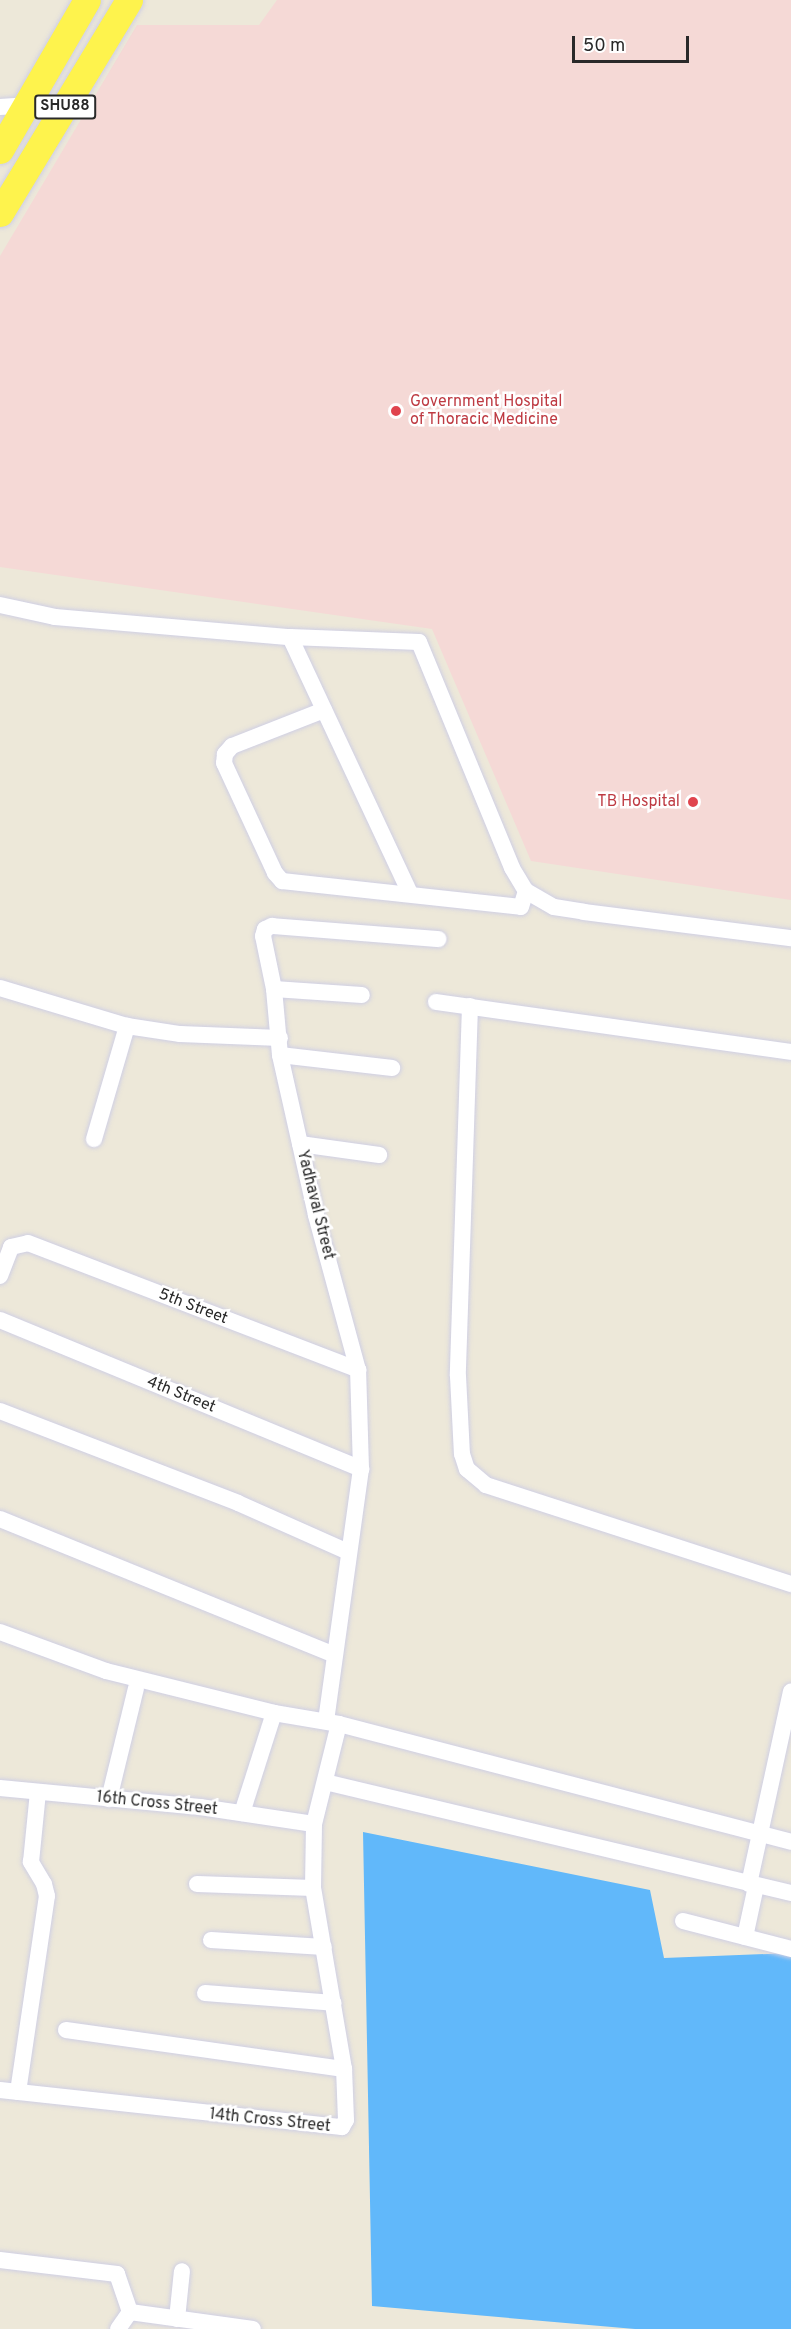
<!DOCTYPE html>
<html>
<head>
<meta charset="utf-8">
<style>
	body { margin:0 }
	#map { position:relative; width:791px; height:2329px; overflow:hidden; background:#ede8d9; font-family:Overpass,sans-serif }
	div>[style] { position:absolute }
	.medical>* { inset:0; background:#f5d9d6 }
	.water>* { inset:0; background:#61b8fa }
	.roads { filter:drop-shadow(0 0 2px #cfcfe4) drop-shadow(0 0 2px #cfcfe4) }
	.minor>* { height:16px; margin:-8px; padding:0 8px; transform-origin:8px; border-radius:8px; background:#fff }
	.primary>* { height:27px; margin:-13.5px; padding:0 13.5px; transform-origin:13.5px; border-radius:13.5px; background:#fef34d }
	.dots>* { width:16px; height:16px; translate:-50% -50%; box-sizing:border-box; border:3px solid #fff; border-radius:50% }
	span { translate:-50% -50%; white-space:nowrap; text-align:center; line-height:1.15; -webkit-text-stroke:5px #fff; paint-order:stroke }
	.shield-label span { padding:2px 4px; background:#fff; border:2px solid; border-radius:4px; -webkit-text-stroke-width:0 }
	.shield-label { font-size:15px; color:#292929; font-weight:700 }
	.health-label { font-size:16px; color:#be3a42 }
	.left { translate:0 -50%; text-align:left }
	.right { translate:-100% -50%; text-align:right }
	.street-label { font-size:16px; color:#292929 }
	.scale { position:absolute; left:572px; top:36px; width:117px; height:27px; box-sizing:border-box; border:3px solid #292929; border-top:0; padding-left:8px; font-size:18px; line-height:21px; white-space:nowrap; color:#292929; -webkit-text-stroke:4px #fff; paint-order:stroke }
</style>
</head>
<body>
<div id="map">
	<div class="medical">
		<i style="clip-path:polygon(277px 0,791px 0,791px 900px,531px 861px,432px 629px,0 567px,0 256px,137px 25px,259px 25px)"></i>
	</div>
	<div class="water">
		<i style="clip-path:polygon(363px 1832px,650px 1890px,664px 1958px,791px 1953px,791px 2329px,635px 2329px,372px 2306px)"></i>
	</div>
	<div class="roads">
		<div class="minor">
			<i style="left:0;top:107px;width:26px;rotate:-4deg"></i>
			<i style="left:0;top:605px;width:56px;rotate:12.3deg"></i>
			<i style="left:55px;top:617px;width:236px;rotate:4.9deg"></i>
			<i style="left:290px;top:637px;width:129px;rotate:2.2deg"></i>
			<i style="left:419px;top:642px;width:244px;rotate:67.6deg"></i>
			<i style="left:512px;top:868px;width:27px;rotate:59deg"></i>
			<i style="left:526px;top:891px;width:32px;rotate:30deg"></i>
			<i style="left:554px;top:907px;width:30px;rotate:9deg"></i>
			<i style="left:584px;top:912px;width:209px;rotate:7.2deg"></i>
			<i style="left:290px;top:637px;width:283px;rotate:64.9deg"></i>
			<i style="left:324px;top:710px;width:99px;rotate:158.6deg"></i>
			<i style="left:232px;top:746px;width:11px;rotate:131deg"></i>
			<i style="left:225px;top:754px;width:9px;rotate:96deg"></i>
			<i style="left:224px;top:763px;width:121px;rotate:65.1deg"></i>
			<i style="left:275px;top:873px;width:11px;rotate:49deg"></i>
			<i style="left:282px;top:881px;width:240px;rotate:6.2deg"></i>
			<i style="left:521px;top:907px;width:17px;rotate:-73deg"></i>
			<i style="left:0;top:988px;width:133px;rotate:16.7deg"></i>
			<i style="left:127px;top:1026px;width:54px;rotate:8.6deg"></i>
			<i style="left:180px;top:1034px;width:100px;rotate:2.3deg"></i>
			<i style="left:274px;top:989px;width:88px;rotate:3.9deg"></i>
			<i style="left:436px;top:1002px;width:359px;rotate:8deg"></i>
			<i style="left:470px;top:1006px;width:370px;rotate:91.9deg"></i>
			<i style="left:458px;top:1376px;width:78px;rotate:87.1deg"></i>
			<i style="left:462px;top:1454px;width:16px;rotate:72deg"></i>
			<i style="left:467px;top:1469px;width:25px;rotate:40deg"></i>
			<i style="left:486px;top:1485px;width:321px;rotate:18deg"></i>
			<i style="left:280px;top:1055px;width:113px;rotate:6.6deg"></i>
			<i style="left:94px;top:1139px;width:118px;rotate:-73.7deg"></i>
			<i style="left:300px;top:1144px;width:80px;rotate:7.9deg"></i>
			<i style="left:0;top:1276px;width:31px;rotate:-69deg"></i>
			<i style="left:11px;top:1247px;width:17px;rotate:-13deg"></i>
			<i style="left:28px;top:1243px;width:354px;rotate:21deg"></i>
			<i style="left:0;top:1320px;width:391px;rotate:22.4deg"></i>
			<i style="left:0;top:1411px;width:255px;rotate:21.1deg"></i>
			<i style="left:238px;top:1503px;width:120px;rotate:24deg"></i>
			<i style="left:0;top:1519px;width:359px;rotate:22.1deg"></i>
			<i style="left:0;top:1632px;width:113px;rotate:20.2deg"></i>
			<i style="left:106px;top:1671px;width:173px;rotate:14deg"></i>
			<i style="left:274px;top:1713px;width:66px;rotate:9.6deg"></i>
			<i style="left:339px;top:1724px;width:467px;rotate:14.6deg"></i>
			<i style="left:326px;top:1721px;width:254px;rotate:-82.1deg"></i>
			<i style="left:361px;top:1469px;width:99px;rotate:-91.7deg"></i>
			<i style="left:358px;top:1370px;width:161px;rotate:-105.2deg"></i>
			<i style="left:316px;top:1215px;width:164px;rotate:-102.7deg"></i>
			<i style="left:280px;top:1055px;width:66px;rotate:-95.2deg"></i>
			<i style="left:274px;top:989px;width:54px;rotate:-101.7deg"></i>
			<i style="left:263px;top:936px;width:7px;rotate:-74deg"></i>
			<i style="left:265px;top:929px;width:8px;rotate:-23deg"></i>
			<i style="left:272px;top:926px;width:167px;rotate:4.5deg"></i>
			<i style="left:325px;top:1782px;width:479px;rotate:13.4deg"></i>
			<i style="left:0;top:1788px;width:201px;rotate:5.4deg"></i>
			<i style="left:200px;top:1807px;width:115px;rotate:8.5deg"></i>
			<i style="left:109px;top:1799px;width:114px;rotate:-76.3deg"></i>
			<i style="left:242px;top:1813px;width:105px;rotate:-72.3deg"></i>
			<i style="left:197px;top:1884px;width:116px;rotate:2deg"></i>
			<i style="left:749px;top:1884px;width:197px;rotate:-77.7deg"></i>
			<i style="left:683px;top:1921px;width:112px;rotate:14.5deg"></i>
			<i style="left:745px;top:1937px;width:52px;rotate:-77.8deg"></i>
			<i style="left:211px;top:1940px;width:113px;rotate:3.5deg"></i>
			<i style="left:205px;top:1993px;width:129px;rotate:4.4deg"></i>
			<i style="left:66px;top:2030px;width:281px;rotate:8deg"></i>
			<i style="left:0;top:2090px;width:344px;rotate:6.2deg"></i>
			<i style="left:342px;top:2127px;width:8px;rotate:-60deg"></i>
			<i style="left:346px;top:2120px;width:51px;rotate:-92.2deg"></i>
			<i style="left:344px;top:2069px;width:184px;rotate:-99.7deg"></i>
			<i style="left:313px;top:1888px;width:64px;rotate:-89.1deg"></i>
			<i style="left:314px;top:1824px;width:103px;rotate:-76deg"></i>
			<i style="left:18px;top:2092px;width:198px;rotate:-81.6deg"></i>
			<i style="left:47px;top:1896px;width:12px;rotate:-104deg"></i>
			<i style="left:44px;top:1884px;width:26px;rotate:-121deg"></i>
			<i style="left:31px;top:1862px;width:70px;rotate:-84.3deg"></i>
			<i style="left:0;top:2260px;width:118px;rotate:6.8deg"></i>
			<i style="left:117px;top:2274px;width:40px;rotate:71.1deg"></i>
			<i style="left:177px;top:2319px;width:48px;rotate:-84.1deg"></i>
			<i style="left:118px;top:2329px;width:21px;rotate:-55deg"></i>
			<i style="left:130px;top:2312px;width:124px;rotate:7.9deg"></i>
		</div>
		<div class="primary">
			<i style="left:0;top:150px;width:173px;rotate:-59.9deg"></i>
			<i style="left:0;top:213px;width:249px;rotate:-58.8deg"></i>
		</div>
	</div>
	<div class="dots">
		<i style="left:396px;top:411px;background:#e0444e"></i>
		<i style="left:693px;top:802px;background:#e0444e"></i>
	</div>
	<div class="shield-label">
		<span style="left:65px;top:107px">SHU88</span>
	</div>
	<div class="health-label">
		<span class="left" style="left:410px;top:411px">Government Hospital<br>of Thoracic Medicine</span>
		<span class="right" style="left:680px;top:802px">TB Hospital</span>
	</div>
	<div class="street-label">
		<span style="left:315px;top:1205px;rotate:76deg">Yadhaval Street</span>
		<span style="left:193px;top:1307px;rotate:21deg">5th Street</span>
		<span style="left:181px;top:1395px;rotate:22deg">4th Street</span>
		<span style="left:157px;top:1804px;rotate:6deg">16th Cross Street</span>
		<span style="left:270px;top:2121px;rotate:6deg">14th Cross Street</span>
	</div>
	<div class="scale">50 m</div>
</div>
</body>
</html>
